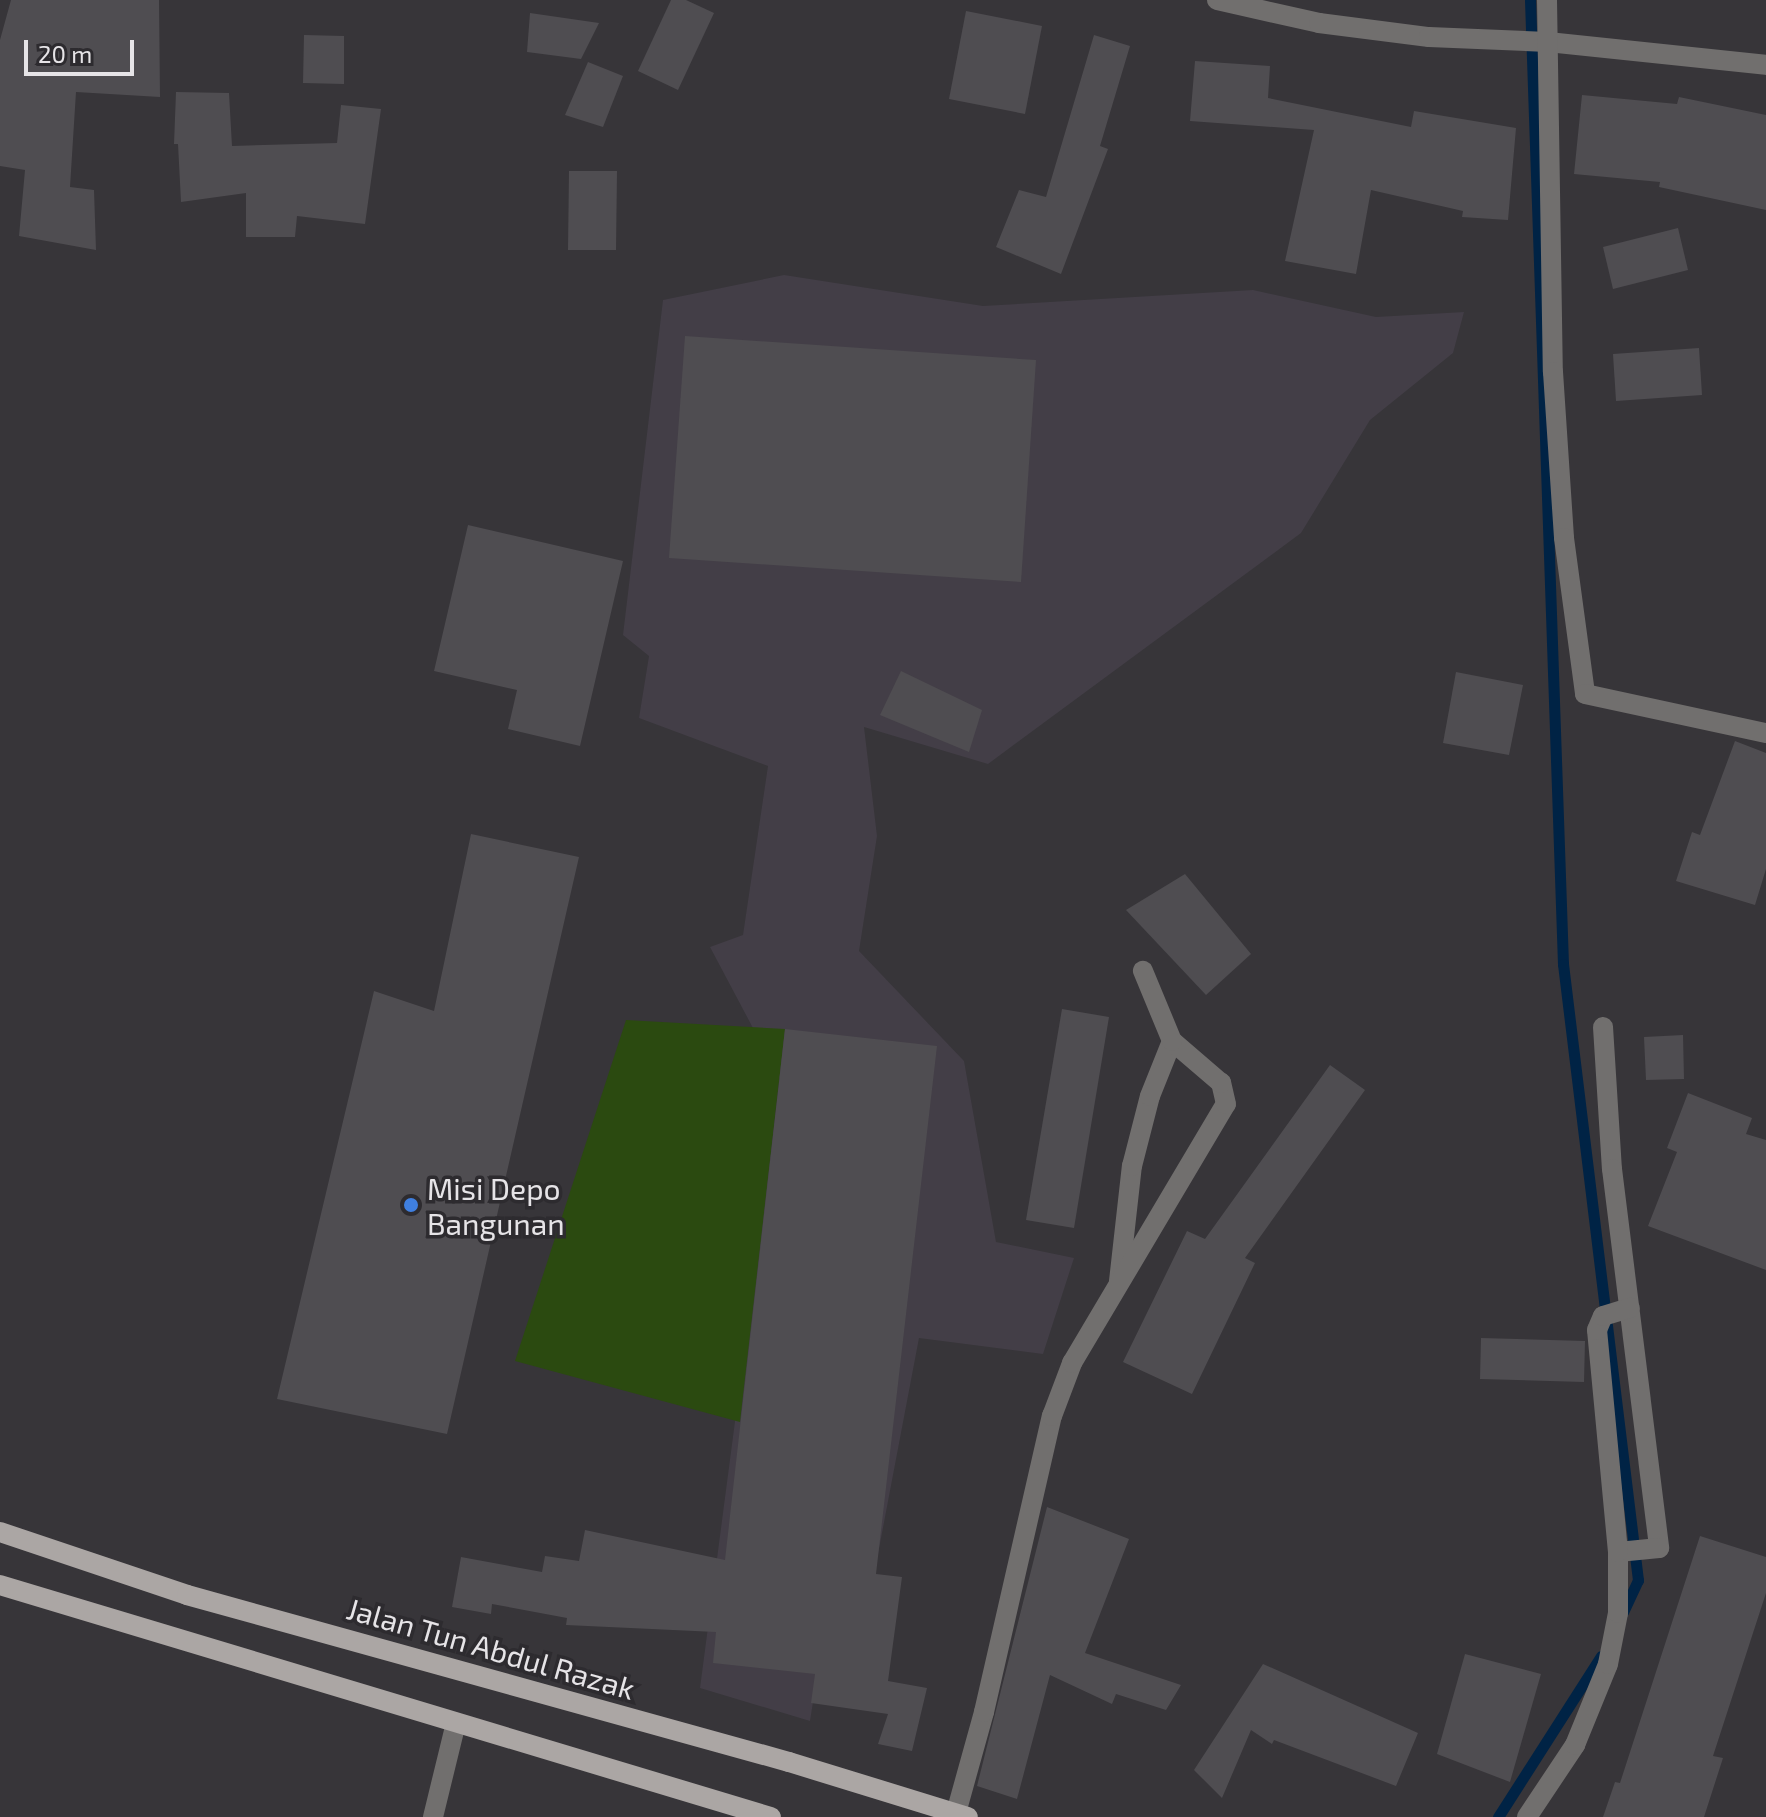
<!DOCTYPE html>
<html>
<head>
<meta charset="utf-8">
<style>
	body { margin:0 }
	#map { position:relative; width:1766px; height:1817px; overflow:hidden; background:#373539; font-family:"Exo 2",sans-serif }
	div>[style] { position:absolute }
	.built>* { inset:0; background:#433e47 }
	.green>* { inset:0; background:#2b4a10 }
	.stream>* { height:11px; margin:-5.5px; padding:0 5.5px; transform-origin:5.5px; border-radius:5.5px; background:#002345 }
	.building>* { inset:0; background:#4f4d51 }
	.street>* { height:20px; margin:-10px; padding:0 10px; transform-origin:10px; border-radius:10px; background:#716f6e }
	.primary>* { height:20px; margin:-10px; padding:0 10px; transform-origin:10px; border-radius:10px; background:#aba6a4 }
	.dots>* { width:22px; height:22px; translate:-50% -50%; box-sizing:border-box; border:4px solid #2d2b2f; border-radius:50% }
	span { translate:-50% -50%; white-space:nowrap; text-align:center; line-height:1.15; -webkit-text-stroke:7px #2d2b2f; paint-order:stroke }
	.poi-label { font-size:30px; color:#e6e4e7 }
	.left { translate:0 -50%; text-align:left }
	.street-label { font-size:30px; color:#e6e4e7 }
	.scale { position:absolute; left:24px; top:40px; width:110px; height:36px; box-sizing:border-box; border:4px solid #e6e4e7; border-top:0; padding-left:10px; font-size:24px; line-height:28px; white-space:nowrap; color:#e6e4e7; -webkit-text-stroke:6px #2d2b2f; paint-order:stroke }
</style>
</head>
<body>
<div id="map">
	<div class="built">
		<i style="clip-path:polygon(784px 275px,983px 306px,1253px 290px,1376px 317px,1464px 312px,1453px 353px,1370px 420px,1301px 533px,988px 764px,864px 727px,877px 836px,859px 951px,964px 1061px,996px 1242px,1074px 1258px,1043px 1354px,919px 1338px,878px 1554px,837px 1550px,810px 1721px,700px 1688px,780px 1079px,710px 947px,743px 935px,768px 766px,639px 718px,649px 656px,623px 635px,663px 300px)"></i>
	</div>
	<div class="green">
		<i style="clip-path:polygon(626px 1020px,785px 1029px,740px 1422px,515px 1361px)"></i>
	</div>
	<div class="stream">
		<i style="left:1530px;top:0;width:965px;rotate:88.04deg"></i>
		<i style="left:1563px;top:964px;width:621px;rotate:83.06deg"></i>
		<i style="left:1638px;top:1580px;width:35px;rotate:115deg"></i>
		<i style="left:1498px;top:1817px;width:191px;rotate:-57.4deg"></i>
	</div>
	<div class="building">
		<i style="clip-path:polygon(11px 0,159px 0,160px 97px,76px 92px,70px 187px,94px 190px,96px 250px,19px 236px,25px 170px,0 166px,0 40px)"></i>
		<i style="clip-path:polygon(671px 0,686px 0,714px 13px,678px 90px,638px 71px)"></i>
		<i style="clip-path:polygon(966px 11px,1042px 26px,1025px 114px,949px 99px)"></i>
		<i style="clip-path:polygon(530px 13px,599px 23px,581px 59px,527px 52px)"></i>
		<i style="clip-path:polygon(304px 35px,344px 36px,344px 84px,303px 83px)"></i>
		<i style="clip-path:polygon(1094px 35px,1130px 46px,1100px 146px,1108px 149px,1061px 274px,996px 247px,1019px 190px,1046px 197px)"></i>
		<i style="clip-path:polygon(1195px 61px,1270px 66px,1268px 98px,1411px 127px,1414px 111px,1516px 128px,1508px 220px,1462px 217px,1463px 211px,1371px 190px,1356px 274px,1285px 261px,1314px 130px,1190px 121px)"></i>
		<i style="clip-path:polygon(588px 62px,623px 76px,603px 127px,565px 115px)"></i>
		<i style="clip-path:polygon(176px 92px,229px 93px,232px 146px,337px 143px,341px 105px,381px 109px,365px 224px,297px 216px,295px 237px,246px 237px,246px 193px,181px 202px,178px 144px,174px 144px)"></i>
		<i style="clip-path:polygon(1582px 95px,1677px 104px,1679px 97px,1766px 115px,1766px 210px,1659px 187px,1660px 182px,1574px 174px)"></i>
		<i style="clip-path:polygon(569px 171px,617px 171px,616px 250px,568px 250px)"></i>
		<i style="clip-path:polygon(1678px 228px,1688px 270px,1613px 289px,1603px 247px)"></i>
		<i style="clip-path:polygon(685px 336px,1036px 360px,1021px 582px,669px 558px)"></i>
		<i style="clip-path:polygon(1699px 348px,1702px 395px,1616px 401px,1613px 354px)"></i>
		<i style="clip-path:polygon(468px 525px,623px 561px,580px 746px,508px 729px,517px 690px,434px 671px)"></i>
		<i style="clip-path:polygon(901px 671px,982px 710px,969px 752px,880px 715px)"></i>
		<i style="clip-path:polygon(1456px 672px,1523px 685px,1509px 755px,1443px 743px)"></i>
		<i style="clip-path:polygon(1735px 741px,1766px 753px,1766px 869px,1755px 905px,1676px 881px,1692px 832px,1700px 835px)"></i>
		<i style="clip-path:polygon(471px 834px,579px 857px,447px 1434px,277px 1399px,374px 991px,434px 1011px)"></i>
		<i style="clip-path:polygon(1185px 874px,1251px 954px,1206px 995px,1126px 910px)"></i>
		<i style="clip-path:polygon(1062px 1009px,1109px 1017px,1074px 1228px,1026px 1220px)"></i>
		<i style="clip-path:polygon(785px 1029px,937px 1046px,876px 1574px,902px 1577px,888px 1681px,927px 1688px,912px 1751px,878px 1744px,888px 1714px,811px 1703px,815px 1674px,713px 1663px,716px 1632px,566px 1625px,567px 1618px,492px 1604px,491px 1614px,452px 1607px,461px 1557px,542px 1572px,545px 1556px,579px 1561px,585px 1530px,725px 1560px)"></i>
		<i style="clip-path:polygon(1683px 1035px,1684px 1079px,1646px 1080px,1644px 1037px)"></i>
		<i style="clip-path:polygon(1330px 1065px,1365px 1090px,1245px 1258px,1255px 1263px,1192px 1394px,1123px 1362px,1187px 1231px,1205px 1239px)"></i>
		<i style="clip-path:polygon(1688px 1093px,1752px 1118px,1746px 1134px,1766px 1140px,1766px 1270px,1648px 1226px,1677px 1152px,1667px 1148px)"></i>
		<i style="clip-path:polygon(1481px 1338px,1585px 1341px,1584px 1382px,1480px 1379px)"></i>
		<i style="clip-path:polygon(1047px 1507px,1129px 1539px,1085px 1653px,1181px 1685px,1166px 1710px,1116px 1694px,1112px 1704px,1050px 1675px,1017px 1799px,977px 1786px)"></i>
		<i style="clip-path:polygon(1700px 1536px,1766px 1557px,1766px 1593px,1713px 1756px,1723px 1758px,1704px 1817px,1603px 1817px,1615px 1782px,1620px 1783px)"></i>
		<i style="clip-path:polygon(1465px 1654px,1541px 1674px,1510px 1782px,1437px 1754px)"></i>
		<i style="clip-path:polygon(1263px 1664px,1418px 1733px,1396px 1786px,1274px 1740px,1272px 1744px,1251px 1730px,1222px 1798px,1194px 1770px)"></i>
	</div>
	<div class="street">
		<i style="left:1217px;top:0;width:105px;rotate:12.7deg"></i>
		<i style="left:1319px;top:23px;width:111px;rotate:7.3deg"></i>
		<i style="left:1429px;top:37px;width:119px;rotate:2.4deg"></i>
		<i style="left:1548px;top:42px;width:219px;rotate:6deg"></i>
		<i style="left:1547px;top:0;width:372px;rotate:89.1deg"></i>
		<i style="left:1553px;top:372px;width:166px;rotate:86.2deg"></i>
		<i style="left:1564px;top:538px;width:157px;rotate:82.3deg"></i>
		<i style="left:1585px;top:694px;width:185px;rotate:12.2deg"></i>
		<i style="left:1603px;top:1027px;width:142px;rotate:86.4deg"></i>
		<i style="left:1612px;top:1169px;width:382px;rotate:82.9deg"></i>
		<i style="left:1659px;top:1548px;width:41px;rotate:174.4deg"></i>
		<i style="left:1119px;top:1281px;width:116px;rotate:-83.6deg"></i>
		<i style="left:1132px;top:1166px;width:72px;rotate:-75.6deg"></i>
		<i style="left:1150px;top:1096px;width:59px;rotate:-68.2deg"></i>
		<i style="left:956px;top:1813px;width:105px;rotate:-74.5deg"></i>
		<i style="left:984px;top:1712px;width:304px;rotate:-77.1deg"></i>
		<i style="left:1052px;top:1416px;width:57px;rotate:-69.3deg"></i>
		<i style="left:1072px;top:1363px;width:301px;rotate:-59.3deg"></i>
		<i style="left:1226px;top:1104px;width:22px;rotate:-103deg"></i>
		<i style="left:1221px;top:1083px;width:65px;rotate:-139.4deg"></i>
		<i style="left:1172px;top:1041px;width:76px;rotate:-112.5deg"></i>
		<i style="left:433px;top:1817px;width:97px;rotate:-76.3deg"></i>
		<i style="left:1527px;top:1817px;width:87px;rotate:-56.3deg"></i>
		<i style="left:1575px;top:1745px;width:87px;rotate:-67.8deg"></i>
		<i style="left:1608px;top:1664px;width:52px;rotate:-78.9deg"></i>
		<i style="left:1618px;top:1613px;width:61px;rotate:-90deg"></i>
		<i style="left:1618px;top:1552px;width:223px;rotate:-95.4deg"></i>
		<i style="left:1597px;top:1330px;width:15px;rotate:-67deg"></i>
		<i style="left:1603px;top:1316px;width:28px;rotate:-17deg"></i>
	</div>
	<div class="primary">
		<i style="left:0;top:1532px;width:197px;rotate:18.6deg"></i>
		<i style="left:187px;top:1595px;width:625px;rotate:15.5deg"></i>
		<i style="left:789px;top:1762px;width:187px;rotate:17.1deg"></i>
		<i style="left:0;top:1585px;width:805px;rotate:16.75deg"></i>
	</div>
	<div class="dots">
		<i style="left:411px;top:1205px;background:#3f7fe0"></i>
	</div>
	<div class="poi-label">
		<span class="left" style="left:427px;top:1205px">Misi Depo<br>Bangunan</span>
	</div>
	<div class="street-label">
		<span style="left:491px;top:1648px;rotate:16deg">Jalan Tun Abdul Razak</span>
	</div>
	<div class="scale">20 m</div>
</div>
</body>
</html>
